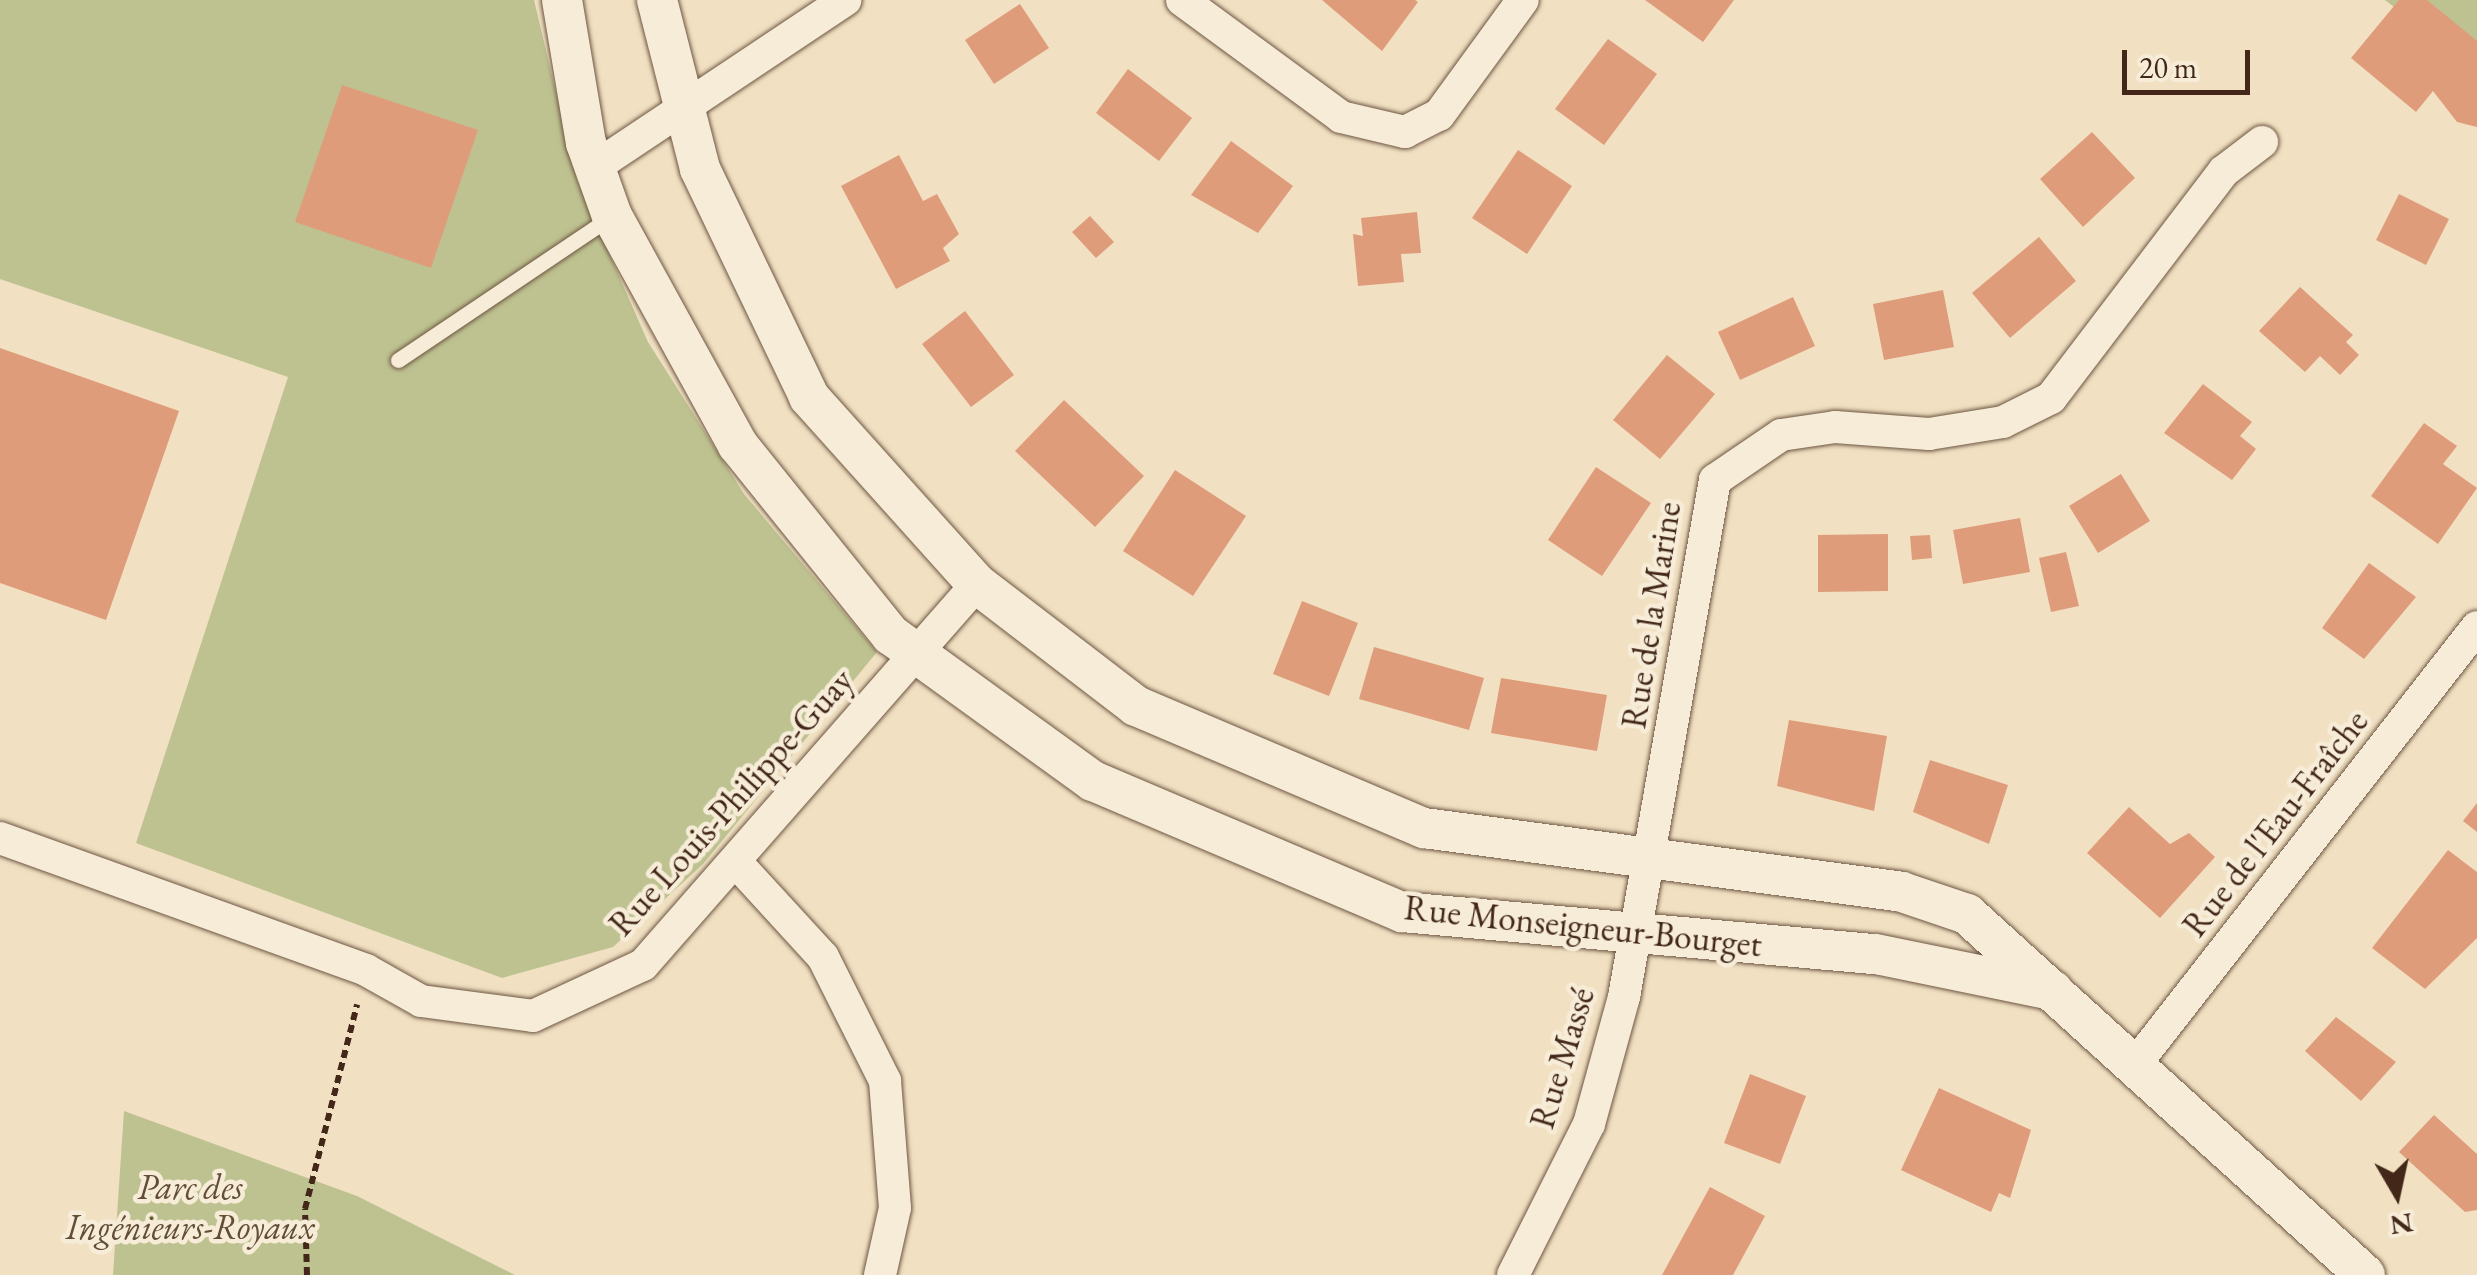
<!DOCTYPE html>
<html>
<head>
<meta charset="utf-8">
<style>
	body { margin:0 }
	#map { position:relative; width:2477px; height:1275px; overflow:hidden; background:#f1e1c2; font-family:"EB Garamond",serif }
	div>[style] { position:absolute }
	.green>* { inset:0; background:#bec290 }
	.building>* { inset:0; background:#df9c7b }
	.path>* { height:6px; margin-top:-3px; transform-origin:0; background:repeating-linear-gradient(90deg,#432819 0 8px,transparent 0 13px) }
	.roads { filter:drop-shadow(0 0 2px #6e5643) drop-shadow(0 0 2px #6e5643) }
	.service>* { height:15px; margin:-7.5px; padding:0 7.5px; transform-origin:7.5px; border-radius:7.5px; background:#f6ecd7 }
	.minor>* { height:32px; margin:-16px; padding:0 16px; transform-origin:16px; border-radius:16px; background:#f6ecd7 }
	.tertiary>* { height:40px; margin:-20px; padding:0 20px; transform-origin:20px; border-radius:20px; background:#f6ecd7 }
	span { translate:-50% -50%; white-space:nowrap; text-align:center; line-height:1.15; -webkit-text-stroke:9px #f6ecd7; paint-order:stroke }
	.street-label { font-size:35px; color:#432819 }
	.park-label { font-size:35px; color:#624e37; font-style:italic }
	.north { position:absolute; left:2347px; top:1145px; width:100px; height:100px; -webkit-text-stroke:8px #f6ecd7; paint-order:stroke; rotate:171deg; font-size:28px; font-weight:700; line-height:40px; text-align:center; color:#432819 }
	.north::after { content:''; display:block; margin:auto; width:35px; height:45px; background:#432819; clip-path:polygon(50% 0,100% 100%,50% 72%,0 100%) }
	.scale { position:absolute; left:2122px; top:50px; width:128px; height:45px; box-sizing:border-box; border:5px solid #432819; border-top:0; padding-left:12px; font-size:30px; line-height:35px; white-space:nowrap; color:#432819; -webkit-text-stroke:8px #f6ecd7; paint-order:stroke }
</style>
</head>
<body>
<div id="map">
	<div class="green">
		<i style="clip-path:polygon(0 0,534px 0,577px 181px,648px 342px,744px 494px,877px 652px,703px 864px,613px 947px,502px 978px,136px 843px,288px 377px,0 279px)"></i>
		<i style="clip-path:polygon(2385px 0,2477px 0,2477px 71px)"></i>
		<i style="clip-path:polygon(124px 1111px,357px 1196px,515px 1275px,113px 1275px)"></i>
	</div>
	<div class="building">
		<i style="clip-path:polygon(1322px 0,1415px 0,1418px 2px,1382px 51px)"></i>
		<i style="clip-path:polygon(1645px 0,1734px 0,1703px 42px)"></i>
		<i style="clip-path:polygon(2399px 0,2427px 0,2477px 41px,2477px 127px,2457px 122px,2433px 91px,2416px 112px,2351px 58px)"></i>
		<i style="clip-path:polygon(1020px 4px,1049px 48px,994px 84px,965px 40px)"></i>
		<i style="clip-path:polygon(1608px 39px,1657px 74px,1604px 145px,1555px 109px)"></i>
		<i style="clip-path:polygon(1128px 69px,1192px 118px,1159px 161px,1096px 113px)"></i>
		<i style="clip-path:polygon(342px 85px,478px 130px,431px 268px,295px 222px)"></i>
		<i style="clip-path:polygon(2092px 132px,2135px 178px,2083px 227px,2040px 179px)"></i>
		<i style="clip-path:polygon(1231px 141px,1293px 186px,1258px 233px,1191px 195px)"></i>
		<i style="clip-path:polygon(1518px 150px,1572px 186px,1527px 254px,1472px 218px)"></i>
		<i style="clip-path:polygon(899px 155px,923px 201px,937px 194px,959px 234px,943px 248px,950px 261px,896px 289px,841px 186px)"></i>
		<i style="clip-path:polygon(2399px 194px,2449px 219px,2426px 265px,2376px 240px)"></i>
		<i style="clip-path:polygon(1417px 212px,1421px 253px,1401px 254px,1404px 282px,1358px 286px,1353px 234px,1363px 236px,1361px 218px)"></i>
		<i style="clip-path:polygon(1090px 216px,1114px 242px,1096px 258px,1072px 232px)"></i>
		<i style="clip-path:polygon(2039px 237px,2076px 281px,2010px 338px,1972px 293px)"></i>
		<i style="clip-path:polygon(2300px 287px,2353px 335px,2346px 342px,2359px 355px,2340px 375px,2320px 356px,2305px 372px,2259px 331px)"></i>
		<i style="clip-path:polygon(1943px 290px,1954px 347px,1884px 360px,1873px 304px)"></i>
		<i style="clip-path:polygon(1793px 297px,1815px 346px,1740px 380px,1718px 332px)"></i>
		<i style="clip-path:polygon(965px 311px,1014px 375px,971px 407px,922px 344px)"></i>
		<i style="clip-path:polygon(0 348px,179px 411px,106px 620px,0 583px)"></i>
		<i style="clip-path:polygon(1667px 355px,1715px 394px,1660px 459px,1613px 420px)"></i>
		<i style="clip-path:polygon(2203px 384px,2252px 422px,2240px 436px,2256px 449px,2232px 480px,2164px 433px)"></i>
		<i style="clip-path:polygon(1064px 400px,1144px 476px,1095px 527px,1015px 451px)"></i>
		<i style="clip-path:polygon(2424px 423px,2457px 446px,2443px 464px,2477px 488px,2438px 544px,2371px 496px)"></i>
		<i style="clip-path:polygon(1596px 467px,1651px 503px,1602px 576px,1548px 540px)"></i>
		<i style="clip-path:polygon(1175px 470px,1246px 516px,1193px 596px,1123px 551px)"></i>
		<i style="clip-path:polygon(2121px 474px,2150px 521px,2098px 553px,2069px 506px)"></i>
		<i style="clip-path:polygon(2020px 518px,2030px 572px,1963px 584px,1953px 530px)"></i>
		<i style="clip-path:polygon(1888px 534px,1888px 591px,1818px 592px,1818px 535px)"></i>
		<i style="clip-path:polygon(1930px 535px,1932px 558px,1912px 560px,1910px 536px)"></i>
		<i style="clip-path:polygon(2066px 552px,2079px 606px,2051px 612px,2039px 558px)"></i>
		<i style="clip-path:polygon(2369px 563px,2416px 597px,2364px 659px,2322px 628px)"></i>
		<i style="clip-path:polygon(1302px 601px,1358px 623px,1329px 696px,1273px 674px)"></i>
		<i style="clip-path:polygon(1374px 647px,1484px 678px,1469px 730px,1359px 699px)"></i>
		<i style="clip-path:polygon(1501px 678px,1607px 695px,1597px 751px,1491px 733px)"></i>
		<i style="clip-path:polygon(1789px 720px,1887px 736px,1874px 811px,1777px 786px)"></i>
		<i style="clip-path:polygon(1930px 760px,2008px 785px,1989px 844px,1913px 812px)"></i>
		<i style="clip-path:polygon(2477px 803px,2477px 832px,2463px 821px)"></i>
		<i style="clip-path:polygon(2129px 807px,2170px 844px,2189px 833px,2215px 857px,2160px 918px,2087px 853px)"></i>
		<i style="clip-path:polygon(2448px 850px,2477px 872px,2477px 938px,2425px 989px,2372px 948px)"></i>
		<i style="clip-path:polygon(2336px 1017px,2396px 1062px,2361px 1101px,2305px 1051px)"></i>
		<i style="clip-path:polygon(1750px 1074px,1806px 1096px,1780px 1164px,1724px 1143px)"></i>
		<i style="clip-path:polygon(1939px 1088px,2031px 1130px,2010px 1198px,1999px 1193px,1991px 1212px,1901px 1170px)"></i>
		<i style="clip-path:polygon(2434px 1115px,2477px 1154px,2477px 1210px,2465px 1212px,2399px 1152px)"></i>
		<i style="clip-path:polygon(1710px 1187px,1765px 1216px,1733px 1275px,1662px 1275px)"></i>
	</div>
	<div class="path">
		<i style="left:307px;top:1275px;width:66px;rotate:-91.7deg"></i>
		<i style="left:305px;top:1209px;width:211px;rotate:-75.7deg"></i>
	</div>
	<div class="roads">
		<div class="service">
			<i style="left:398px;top:360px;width:254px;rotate:-33.9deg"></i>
		</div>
		<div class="minor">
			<i style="left:1182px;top:0;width:197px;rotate:36.3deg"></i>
			<i style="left:1341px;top:117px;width:66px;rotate:13.2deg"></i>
			<i style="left:1405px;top:132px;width:38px;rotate:-27deg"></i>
			<i style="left:1439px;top:115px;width:142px;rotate:-53.9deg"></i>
			<i style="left:595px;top:167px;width:301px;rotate:-33.7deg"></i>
			<i style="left:0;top:838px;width:389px;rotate:19.8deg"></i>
			<i style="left:366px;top:970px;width:63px;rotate:29.4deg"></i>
			<i style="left:421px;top:1001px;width:113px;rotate:7.6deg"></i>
			<i style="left:533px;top:1016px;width:121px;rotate:-24.9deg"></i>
			<i style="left:643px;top:965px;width:507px;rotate:-48.76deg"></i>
			<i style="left:735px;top:861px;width:130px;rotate:47.5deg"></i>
			<i style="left:823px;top:957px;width:139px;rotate:63.4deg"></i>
			<i style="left:885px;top:1081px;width:127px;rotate:85.5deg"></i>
			<i style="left:895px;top:1208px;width:69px;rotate:102.6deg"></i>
			<i style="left:2134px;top:1066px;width:557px;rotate:-52deg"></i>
			<i style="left:1513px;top:1275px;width:169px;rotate:-63.3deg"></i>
			<i style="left:1589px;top:1124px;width:132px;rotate:-74.6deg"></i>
			<i style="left:1624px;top:997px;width:525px;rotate:-80.02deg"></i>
			<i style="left:1715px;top:480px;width:80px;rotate:-34.3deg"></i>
			<i style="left:1781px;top:435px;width:55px;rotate:-8.4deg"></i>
			<i style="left:1835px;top:427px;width:94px;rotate:4.3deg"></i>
			<i style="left:1929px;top:434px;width:75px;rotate:-9.2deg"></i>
			<i style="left:2003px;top:422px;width:54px;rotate:-26.6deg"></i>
			<i style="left:2051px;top:398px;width:285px;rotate:-52.7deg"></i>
			<i style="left:2224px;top:171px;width:48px;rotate:-37.3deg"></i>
		</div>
		<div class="tertiary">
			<i style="left:562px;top:0;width:145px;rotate:80.5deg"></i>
			<i style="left:586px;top:143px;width:77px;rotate:70.4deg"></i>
			<i style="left:612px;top:216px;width:261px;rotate:61.2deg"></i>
			<i style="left:738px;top:445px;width:244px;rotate:51.2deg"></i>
			<i style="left:891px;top:635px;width:249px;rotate:35.9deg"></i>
			<i style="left:1093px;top:781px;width:336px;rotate:23deg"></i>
			<i style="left:1402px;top:912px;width:476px;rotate:5.1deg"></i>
			<i style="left:1876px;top:954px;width:180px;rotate:11.6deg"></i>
			<i style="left:657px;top:0;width:174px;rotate:75.7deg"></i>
			<i style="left:700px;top:169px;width:253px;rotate:64.4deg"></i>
			<i style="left:809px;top:397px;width:251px;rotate:48.1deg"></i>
			<i style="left:977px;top:584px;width:200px;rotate:37.5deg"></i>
			<i style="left:1136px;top:706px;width:313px;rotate:23deg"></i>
			<i style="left:1424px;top:828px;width:482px;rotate:7.6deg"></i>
			<i style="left:1902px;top:892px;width:69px;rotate:18.7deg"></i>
			<i style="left:1967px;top:914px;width:537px;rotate:42.21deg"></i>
		</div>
	</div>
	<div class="street-label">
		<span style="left:1651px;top:615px;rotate:-81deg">Rue de la Marine</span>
		<span style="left:731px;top:802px;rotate:-48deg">Rue Louis-Philippe-Guay</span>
		<span style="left:2275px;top:823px;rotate:-52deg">Rue de l'Eau-Fraîche</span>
		<span style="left:1583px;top:926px;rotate:6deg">Rue Monseigneur-Bourget</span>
		<span style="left:1562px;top:1058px;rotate:-73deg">Rue Massé</span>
	</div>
	<div class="park-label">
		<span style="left:190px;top:1207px">Parc des<br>Ingénieurs-Royaux</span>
	</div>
	<div class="north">N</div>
	<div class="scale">20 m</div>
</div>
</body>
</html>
